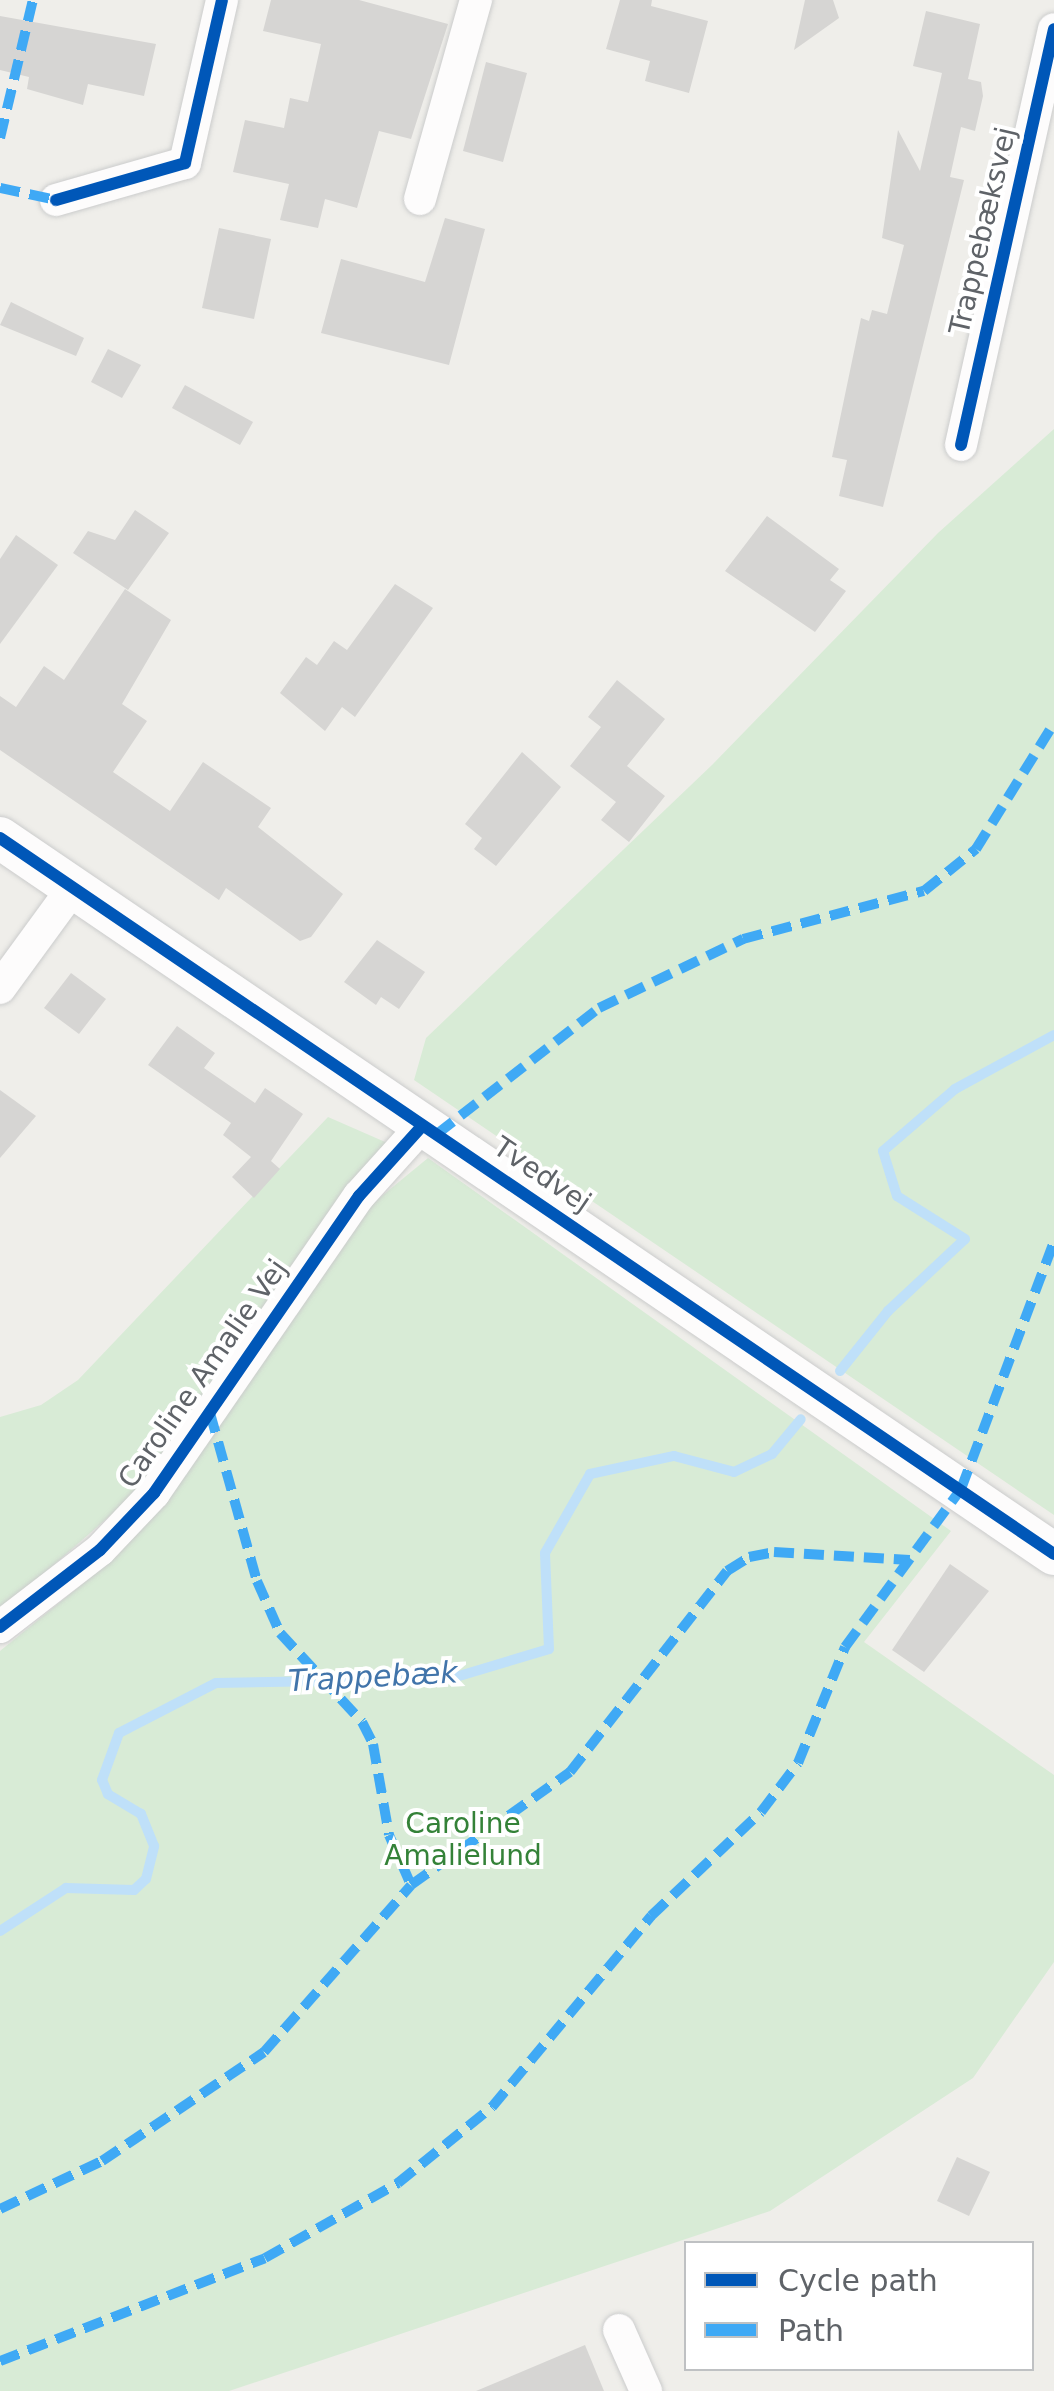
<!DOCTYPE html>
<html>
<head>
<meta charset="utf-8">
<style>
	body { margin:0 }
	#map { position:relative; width:1054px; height:2391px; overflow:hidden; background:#efeeea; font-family:"DejaVu Sans",sans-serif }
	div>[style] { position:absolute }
	.green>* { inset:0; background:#d8ebd6 }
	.stream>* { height:10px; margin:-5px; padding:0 5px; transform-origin:5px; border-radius:5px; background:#bfe0f9 }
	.building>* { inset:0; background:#d6d5d3 }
	.roads { filter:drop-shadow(0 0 2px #cbcccc) drop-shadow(0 0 2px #cbcccc) }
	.minor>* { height:32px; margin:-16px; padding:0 16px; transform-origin:16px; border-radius:16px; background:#fdfcfc }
	.tertiary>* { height:42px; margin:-21px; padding:0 21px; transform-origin:21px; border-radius:21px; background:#fdfcfc }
	.quiet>* { height:10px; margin-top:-5px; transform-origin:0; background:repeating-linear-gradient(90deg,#3fa9f5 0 20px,transparent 0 30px) }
	.cycleway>* { height:12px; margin:-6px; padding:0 6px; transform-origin:6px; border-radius:6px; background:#0057b8 }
	span { translate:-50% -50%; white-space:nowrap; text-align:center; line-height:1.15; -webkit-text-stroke:8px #fff; paint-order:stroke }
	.street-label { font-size:28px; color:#5f6368 }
	.park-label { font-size:28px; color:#348238 }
	.water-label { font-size:30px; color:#4174aa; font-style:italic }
	.legend { position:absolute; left:684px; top:2241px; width:350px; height:130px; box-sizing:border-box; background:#fff; border:2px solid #bfc1c3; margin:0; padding:12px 18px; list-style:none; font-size:30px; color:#5f6368 }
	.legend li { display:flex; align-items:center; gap:20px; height:50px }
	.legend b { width:50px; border:2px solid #bfc1c3 }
</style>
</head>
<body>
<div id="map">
	<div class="green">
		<i style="clip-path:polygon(1054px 429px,1054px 1515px,414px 1080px,426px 1038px,712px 765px,938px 533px)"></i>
		<i style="clip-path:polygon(328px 1117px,392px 1145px,145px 1485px,0 1612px,0 1417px,41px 1405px,78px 1380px)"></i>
		<i style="clip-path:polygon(428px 1158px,951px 1531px,864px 1642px,1054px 1775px,1054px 1962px,973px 2078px,770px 2211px,229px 2391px,0 2391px,0 1651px,118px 1555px,366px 1209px)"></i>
	</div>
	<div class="stream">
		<i style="left:840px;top:1371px;width:77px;rotate:-51.3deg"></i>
		<i style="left:888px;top:1311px;width:105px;rotate:-43.1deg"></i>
		<i style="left:965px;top:1239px;width:80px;rotate:-147.7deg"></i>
		<i style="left:897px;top:1196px;width:47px;rotate:-107.3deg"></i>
		<i style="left:883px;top:1151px;width:95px;rotate:-40.7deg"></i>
		<i style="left:955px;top:1089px;width:113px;rotate:-28.6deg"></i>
		<i style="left:0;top:1931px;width:79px;rotate:-33.1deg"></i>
		<i style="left:66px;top:1888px;width:68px;rotate:1.7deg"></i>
		<i style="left:134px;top:1890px;width:16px;rotate:-43deg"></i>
		<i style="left:146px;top:1879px;width:34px;rotate:-76deg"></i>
		<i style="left:154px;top:1846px;width:35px;rotate:-112deg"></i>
		<i style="left:141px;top:1814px;width:39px;rotate:-149deg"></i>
		<i style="left:108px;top:1794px;width:15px;rotate:-113deg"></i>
		<i style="left:102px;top:1780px;width:50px;rotate:-70.1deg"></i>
		<i style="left:119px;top:1733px;width:109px;rotate:-27.3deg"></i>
		<i style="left:216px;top:1683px;width:233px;rotate:-1deg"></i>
		<i style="left:449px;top:1679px;width:104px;rotate:-16.7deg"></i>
		<i style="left:549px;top:1649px;width:96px;rotate:-92.4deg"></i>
		<i style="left:545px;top:1553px;width:91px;rotate:-60.3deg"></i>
		<i style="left:590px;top:1474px;width:86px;rotate:-12.1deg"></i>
		<i style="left:674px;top:1456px;width:62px;rotate:14.9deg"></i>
		<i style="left:734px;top:1472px;width:42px;rotate:-25.3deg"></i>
		<i style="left:772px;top:1454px;width:45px;rotate:-50.4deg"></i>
	</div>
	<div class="building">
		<i style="clip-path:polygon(271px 0,359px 0,448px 24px,411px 139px,379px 131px,357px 208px,325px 199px,318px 228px,280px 220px,289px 184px,233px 172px,245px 120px,284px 128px,290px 98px,308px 102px,321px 44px,263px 31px)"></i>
		<i style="clip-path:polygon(620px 0,652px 0,651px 6px,708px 21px,689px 93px,645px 81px,650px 61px,606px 49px)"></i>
		<i style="clip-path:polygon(805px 0,833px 0,839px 18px,794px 50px)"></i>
		<i style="clip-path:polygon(926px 11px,980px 24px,968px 79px,981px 82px,983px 96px,975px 131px,961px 127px,950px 177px,964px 180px,883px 507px,839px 496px,847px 460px,832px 457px,861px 318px,869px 321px,872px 310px,887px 314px,904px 245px,882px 238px,898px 130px,920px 171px,942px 73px,913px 66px)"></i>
		<i style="clip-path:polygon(0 16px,156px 44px,144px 96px,88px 84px,83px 105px,27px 89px,29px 77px,0 70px)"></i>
		<i style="clip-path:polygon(486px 62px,527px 73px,503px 162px,463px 151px)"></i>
		<i style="clip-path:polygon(445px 218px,485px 229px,449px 365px,321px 333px,341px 259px,425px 282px)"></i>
		<i style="clip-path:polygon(219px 228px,271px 239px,254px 319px,202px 308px)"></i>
		<i style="clip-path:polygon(11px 302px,84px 338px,76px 356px,0 325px)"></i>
		<i style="clip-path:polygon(108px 349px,141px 365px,122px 398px,91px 382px)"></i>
		<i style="clip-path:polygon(185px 385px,253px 422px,240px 445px,172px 408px)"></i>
		<i style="clip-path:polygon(135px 510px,169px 533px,128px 590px,73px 553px,88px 531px,115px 540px)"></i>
		<i style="clip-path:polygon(767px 516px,839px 569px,830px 580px,846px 591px,815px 632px,725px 571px)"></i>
		<i style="clip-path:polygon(16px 535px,58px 565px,0 644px,0 559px)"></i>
		<i style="clip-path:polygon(395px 584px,433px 608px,355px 717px,342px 707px,325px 731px,280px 693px,306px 657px,317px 665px,334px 641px,347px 650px)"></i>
		<i style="clip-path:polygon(125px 589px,171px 620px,122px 704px,147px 721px,113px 772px,170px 811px,203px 762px,271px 808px,258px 827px,343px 894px,311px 937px,300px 941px,226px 888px,219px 900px,0 750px,0 696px,16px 707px,44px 666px,64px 680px)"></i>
		<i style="clip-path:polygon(617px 680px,665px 719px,627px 766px,665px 796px,629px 842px,601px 820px,616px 802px,570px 766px,601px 727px,588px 717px)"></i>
		<i style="clip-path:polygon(522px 752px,561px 787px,496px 866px,474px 849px,482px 838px,465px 824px)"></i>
		<i style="clip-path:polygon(377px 940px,425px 972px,399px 1009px,381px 997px,376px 1005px,344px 982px)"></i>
		<i style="clip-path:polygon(71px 973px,106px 999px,79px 1034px,44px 1008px)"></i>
		<i style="clip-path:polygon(177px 1026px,215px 1053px,204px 1068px,255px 1103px,265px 1088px,303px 1114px,271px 1161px,280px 1169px,254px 1198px,232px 1177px,251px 1157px,223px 1135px,231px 1123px,148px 1065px)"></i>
		<i style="clip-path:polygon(0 1090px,36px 1116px,0 1158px)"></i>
		<i style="clip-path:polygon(950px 1564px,989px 1591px,924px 1672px,892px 1650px)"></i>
		<i style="clip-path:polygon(957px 2157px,990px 2172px,969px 2216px,937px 2201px)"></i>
		<i style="clip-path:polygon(585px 2345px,604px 2391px,476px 2391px)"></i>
	</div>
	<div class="roads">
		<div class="minor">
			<i style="left:420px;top:199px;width:207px;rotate:-74.3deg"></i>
			<i style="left:56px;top:200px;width:134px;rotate:-16deg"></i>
			<i style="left:185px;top:163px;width:167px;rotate:-77.2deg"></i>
			<i style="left:961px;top:445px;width:426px;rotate:-77.4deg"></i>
			<i style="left:0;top:988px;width:124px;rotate:-53.9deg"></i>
			<i style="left:0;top:1627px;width:126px;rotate:-37.6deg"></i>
			<i style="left:100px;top:1550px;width:79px;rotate:-46.5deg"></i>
			<i style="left:154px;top:1493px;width:361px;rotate:-55.4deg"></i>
			<i style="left:359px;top:1196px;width:94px;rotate:-48deg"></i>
			<i style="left:619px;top:2330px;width:67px;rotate:66.1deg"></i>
		</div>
		<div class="tertiary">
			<i style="left:0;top:838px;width:1274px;rotate:34.19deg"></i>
		</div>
	</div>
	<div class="quiet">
		<i style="left:0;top:138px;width:142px;rotate:-76.6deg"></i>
		<i style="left:0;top:188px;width:57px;rotate:12.1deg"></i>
		<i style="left:437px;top:1134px;width:205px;rotate:-37.9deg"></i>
		<i style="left:599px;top:1008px;width:160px;rotate:-25.6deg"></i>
		<i style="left:743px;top:939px;width:187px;rotate:-14.9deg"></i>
		<i style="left:924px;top:891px;width:67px;rotate:-38.9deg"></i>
		<i style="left:976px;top:849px;width:148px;rotate:-58.2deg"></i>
		<i style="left:210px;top:1413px;width:174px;rotate:74.4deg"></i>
		<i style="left:257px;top:1581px;width:57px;rotate:66.1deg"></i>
		<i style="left:280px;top:1633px;width:121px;rotate:47.3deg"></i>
		<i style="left:362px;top:1722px;width:25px;rotate:63deg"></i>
		<i style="left:373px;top:1744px;width:92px;rotate:80deg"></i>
		<i style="left:389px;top:1835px;width:55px;rotate:66.3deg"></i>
		<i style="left:0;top:2209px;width:113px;rotate:-25.2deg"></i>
		<i style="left:102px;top:2161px;width:195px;rotate:-33.9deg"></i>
		<i style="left:264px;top:2052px;width:222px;rotate:-48.6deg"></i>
		<i style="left:411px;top:1885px;width:195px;rotate:-35.4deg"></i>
		<i style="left:570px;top:1772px;width:255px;rotate:-52deg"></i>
		<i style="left:727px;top:1571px;width:26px;rotate:-32deg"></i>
		<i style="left:749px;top:1557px;width:25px;rotate:-11deg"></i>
		<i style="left:774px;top:1552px;width:136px;rotate:3.4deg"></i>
		<i style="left:0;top:2361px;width:284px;rotate:-21.2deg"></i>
		<i style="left:265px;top:2258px;width:153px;rotate:-29.4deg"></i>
		<i style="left:398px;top:2183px;width:121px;rotate:-39deg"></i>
		<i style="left:492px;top:2107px;width:249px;rotate:-50.2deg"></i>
		<i style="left:651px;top:1916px;width:151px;rotate:-43.4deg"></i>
		<i style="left:761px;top:1812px;width:61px;rotate:-52.9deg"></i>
		<i style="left:798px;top:1763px;width:125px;rotate:-67.9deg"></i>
		<i style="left:845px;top:1647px;width:196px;rotate:-53.7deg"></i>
		<i style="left:961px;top:1489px;width:265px;rotate:-69.4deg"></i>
	</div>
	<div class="cycleway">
		<i style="left:56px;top:200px;width:134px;rotate:-16deg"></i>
		<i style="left:185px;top:163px;width:167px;rotate:-77.2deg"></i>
		<i style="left:961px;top:445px;width:426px;rotate:-77.4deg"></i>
		<i style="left:0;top:838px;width:1274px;rotate:34.19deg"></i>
		<i style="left:0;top:1627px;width:126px;rotate:-37.6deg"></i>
		<i style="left:100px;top:1550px;width:79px;rotate:-46.5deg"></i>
		<i style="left:154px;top:1493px;width:361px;rotate:-55.4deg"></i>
		<i style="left:359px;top:1196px;width:94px;rotate:-48deg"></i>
	</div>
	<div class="street-label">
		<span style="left:983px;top:231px;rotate:-77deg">Trappebæksvej</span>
		<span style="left:542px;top:1175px;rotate:34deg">Tvedvej</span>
		<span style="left:203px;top:1374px;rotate:-55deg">Caroline Amalie Vej</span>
	</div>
	<div class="park-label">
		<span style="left:463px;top:1840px">Caroline<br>Amalielund</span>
	</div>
	<div class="water-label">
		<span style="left:373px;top:1677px;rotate:-3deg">Trappebæk</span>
	</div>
	<ul class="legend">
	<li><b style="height:12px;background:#0057b8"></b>Cycle path</li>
	<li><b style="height:12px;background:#3fa9f5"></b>Path</li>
	</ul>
</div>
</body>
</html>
